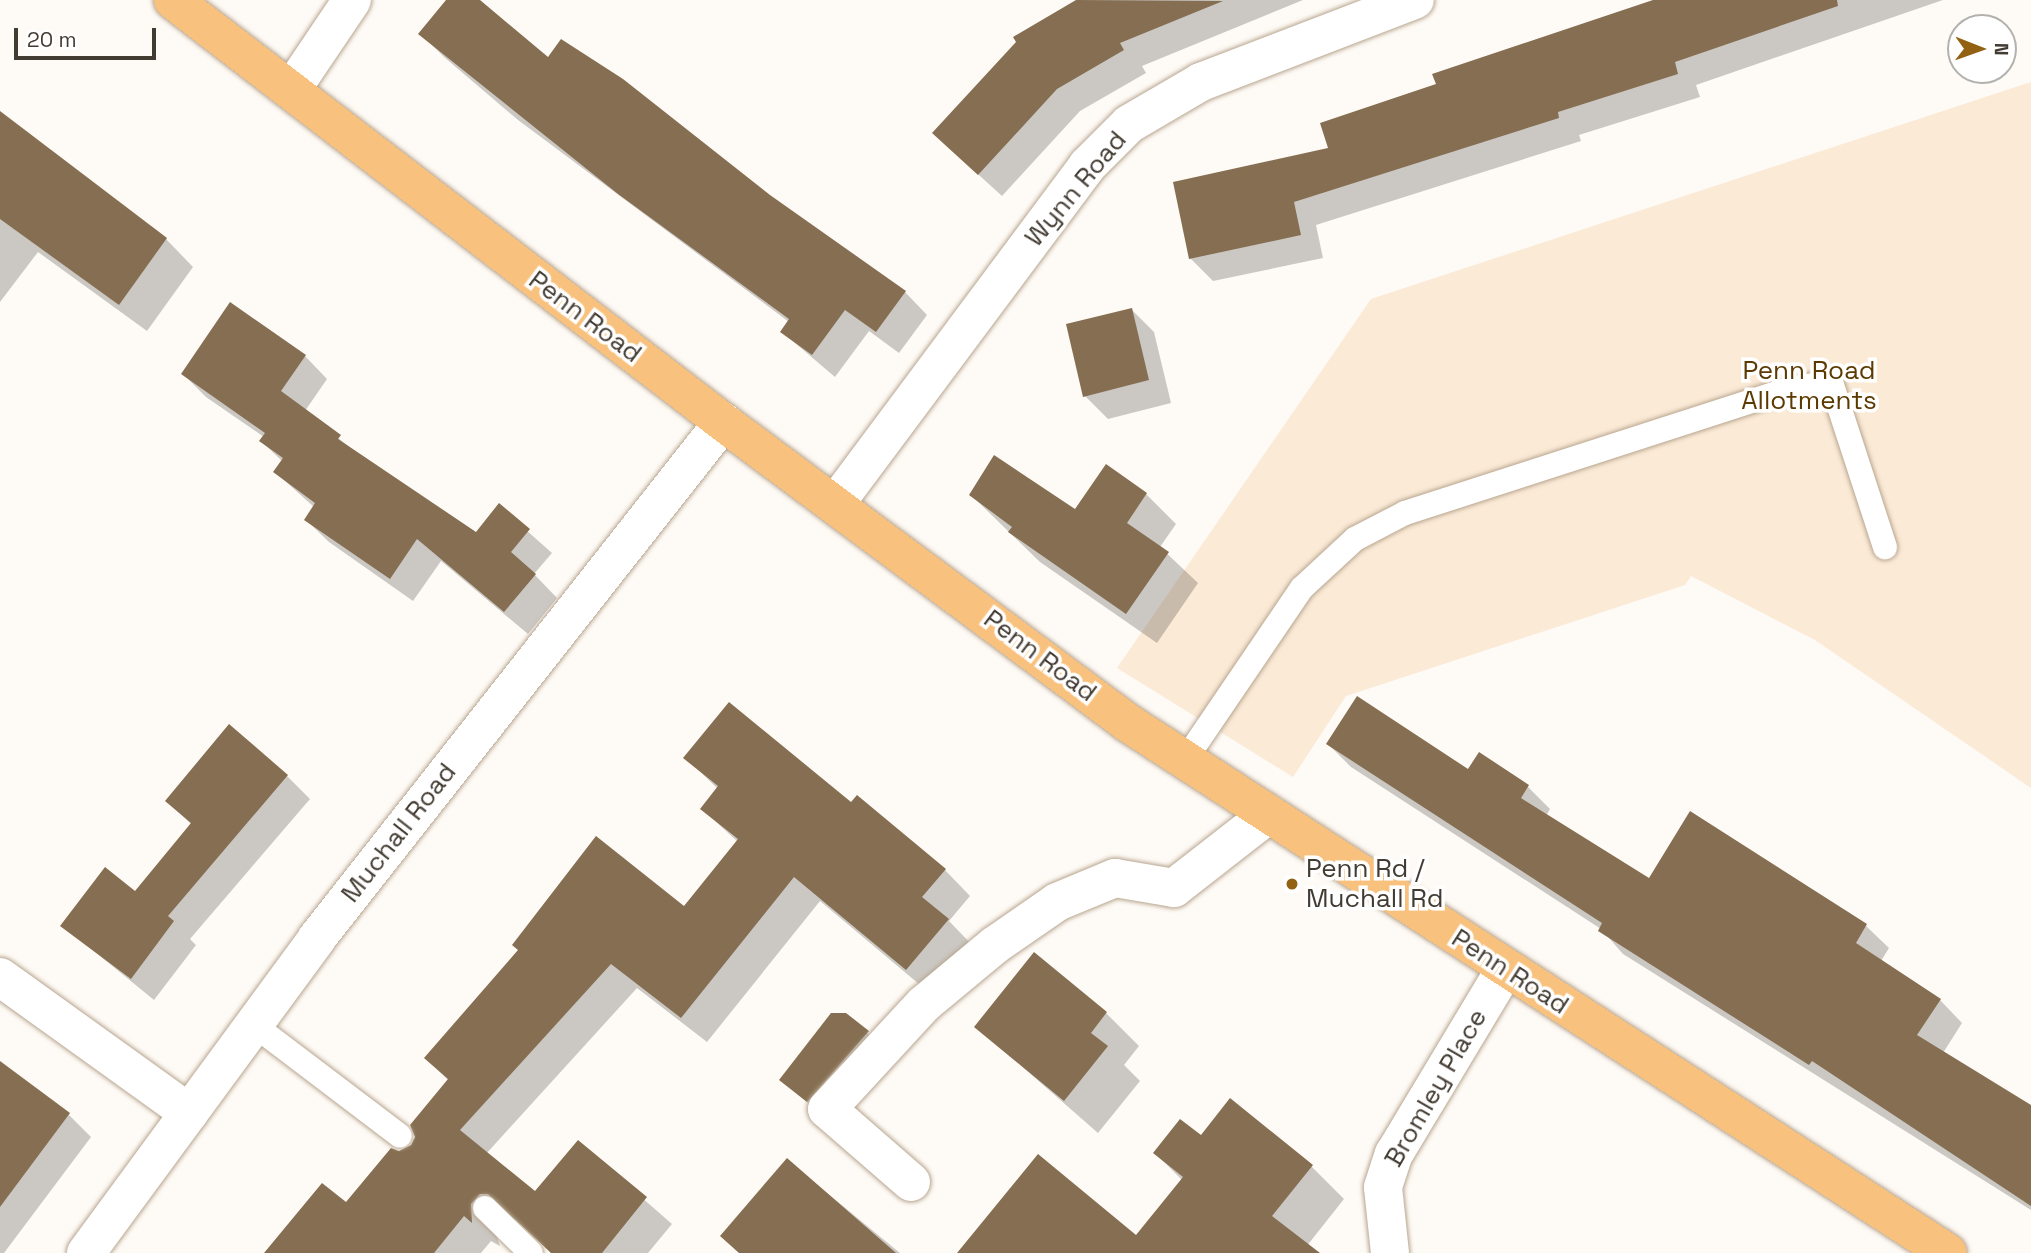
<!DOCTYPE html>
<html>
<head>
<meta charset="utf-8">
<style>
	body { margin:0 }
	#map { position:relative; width:2031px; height:1253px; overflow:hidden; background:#fefaf5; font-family:"Space Grotesk",sans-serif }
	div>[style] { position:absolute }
	.green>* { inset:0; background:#fbead6 }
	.shadow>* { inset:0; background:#0003 }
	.building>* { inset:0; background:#856e51 }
	.roads { filter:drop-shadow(0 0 2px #b8a690) drop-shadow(0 0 2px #b8a690) }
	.lane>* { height:24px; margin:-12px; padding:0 12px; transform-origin:12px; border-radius:12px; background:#fff }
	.street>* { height:38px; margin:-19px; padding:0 19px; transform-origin:19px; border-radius:19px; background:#fff }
	.highway>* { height:38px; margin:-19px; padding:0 19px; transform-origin:19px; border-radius:19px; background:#f8c27e }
	.dots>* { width:19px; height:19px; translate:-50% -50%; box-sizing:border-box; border:4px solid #fff; border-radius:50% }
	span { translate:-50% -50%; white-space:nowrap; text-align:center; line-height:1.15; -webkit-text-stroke:7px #fff; paint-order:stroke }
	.street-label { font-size:26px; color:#423b32 }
	.park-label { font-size:26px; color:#5c3a00 }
	.poi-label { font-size:26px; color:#423b32 }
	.left { translate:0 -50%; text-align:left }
	.north { position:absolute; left:1947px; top:14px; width:70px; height:70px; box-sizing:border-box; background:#fff; border:2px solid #b3b1ad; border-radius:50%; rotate:91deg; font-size:19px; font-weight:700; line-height:28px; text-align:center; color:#423b32 }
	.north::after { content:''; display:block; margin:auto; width:24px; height:32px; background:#936112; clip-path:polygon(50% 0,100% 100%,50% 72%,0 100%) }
	.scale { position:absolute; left:14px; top:28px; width:142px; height:32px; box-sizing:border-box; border:4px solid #423b32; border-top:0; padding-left:9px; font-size:21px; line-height:24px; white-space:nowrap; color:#423b32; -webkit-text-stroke:5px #fff; paint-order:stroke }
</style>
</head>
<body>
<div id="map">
	<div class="green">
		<i style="clip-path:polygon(2031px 82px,2031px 788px,1815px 640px,1691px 576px,1685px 585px,1346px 696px,1293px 777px,1117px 668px,1371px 299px)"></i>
	</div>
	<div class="shadow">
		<i style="clip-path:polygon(449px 0,477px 0,549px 59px,769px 197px,905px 292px,927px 315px,899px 353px,869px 331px,835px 377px,782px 332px,789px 322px,518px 120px,444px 57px,421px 34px)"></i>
		<i style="clip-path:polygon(1080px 0,1303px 0,1142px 66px,1146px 73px,1080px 111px,1002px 196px,958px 156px,1018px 42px,1015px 37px)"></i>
		<i style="clip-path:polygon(1660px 0,1943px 0,1696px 85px,1700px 97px,1579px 135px,1581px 141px,1316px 225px,1323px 258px,1213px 281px,1190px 258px,1331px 150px,1438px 85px)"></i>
		<i style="clip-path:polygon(0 113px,166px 239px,193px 267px,147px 331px,38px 252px,0 302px)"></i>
		<i style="clip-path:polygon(1131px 309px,1154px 332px,1171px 403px,1108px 419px,1085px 396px)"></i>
		<i style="clip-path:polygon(305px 356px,327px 379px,305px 411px,359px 455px,476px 534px,499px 506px,552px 553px,534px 574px,557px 598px,528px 634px,441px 561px,413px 601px,329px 542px,306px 520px,314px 507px,275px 472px,282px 461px,261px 441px,264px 437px,206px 397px,183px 374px)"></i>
		<i style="clip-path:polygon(1106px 466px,1146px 494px,1176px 524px,1160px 547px,1198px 583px,1157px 643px,1040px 562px,971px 495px,1075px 511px)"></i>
		<i style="clip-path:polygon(1328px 744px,1528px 787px,1550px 809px,1546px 816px,1650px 880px,1728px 836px,1866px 926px,1889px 948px,1881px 961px,1940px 1000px,1962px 1023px,1943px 1053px,2031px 1107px,2031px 1210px,1623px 954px,1601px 929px,1351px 767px)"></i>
		<i style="clip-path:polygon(686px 758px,852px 804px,945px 870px,970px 896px,949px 921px,973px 946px,932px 995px,820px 901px,707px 1042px,637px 988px,486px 1154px,535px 1194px,578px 1142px,672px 1224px,648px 1253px,552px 1253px,522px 1222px,508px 1218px,495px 1231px,500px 1246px,491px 1241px,481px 1253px,267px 1253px,346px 1205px,399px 1153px,413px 1147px,449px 1081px,426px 1058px,685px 909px,738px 842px,702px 809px,718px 789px)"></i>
		<i style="clip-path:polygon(287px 776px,310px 799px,190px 939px,196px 945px,154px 1000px,62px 925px,135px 893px,192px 825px,167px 801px)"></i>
		<i style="clip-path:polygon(1106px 1013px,1139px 1046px,1124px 1065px,1140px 1081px,1098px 1133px,977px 1027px)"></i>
		<i style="clip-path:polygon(846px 1014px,879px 1043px,819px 1112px,781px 1080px)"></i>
		<i style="clip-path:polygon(0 1088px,68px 1114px,91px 1137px,4px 1253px,0 1253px)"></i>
		<i style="clip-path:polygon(1201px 1138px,1311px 1166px,1344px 1199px,1306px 1247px,1312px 1253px,996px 1253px,1137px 1238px,1182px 1180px,1155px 1153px)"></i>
		<i style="clip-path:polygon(787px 1160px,900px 1253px,739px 1253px)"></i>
	</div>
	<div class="building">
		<i style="clip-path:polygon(446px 0,480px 0,548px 57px,561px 39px,623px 79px,770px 195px,906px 291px,876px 332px,845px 310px,812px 355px,780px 332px,789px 319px,618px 194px,418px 34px)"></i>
		<i style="clip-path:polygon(1076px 0,1223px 1px,1120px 43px,1124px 50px,1057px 89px,978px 175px,932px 133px,1016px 42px,1013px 37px)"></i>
		<i style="clip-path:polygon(1653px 0,1837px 0,1838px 6px,1675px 62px,1678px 74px,1558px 112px,1559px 118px,1294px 202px,1301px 235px,1189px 259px,1173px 182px,1328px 148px,1320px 123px,1436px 84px,1432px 74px)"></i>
		<i style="clip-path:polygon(0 111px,167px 238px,119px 305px,0 219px)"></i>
		<i style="clip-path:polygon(230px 302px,306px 355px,281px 391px,341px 435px,338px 439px,476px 532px,499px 503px,530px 529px,511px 552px,536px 574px,504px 612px,417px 539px,390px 579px,304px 520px,315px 503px,273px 472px,283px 458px,259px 441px,265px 433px,181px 374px)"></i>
		<i style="clip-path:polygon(1132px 308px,1149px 380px,1083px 397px,1066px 324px)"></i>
		<i style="clip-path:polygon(994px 455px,1075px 509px,1106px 464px,1147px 493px,1127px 523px,1169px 552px,1126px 614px,1008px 532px,1012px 527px,969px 495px)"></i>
		<i style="clip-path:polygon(1357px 696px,1468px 769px,1479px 752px,1529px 785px,1521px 798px,1649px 878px,1690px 811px,1867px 924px,1856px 943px,1941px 999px,1917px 1035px,2031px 1105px,2031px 1206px,1812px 1061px,1809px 1065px,1598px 931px,1602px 923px,1326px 744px)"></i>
		<i style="clip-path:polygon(729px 702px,851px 802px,857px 795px,946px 869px,922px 897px,949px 919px,906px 970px,794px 877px,681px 1018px,611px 964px,460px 1130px,535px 1191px,578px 1140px,647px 1197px,602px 1253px,551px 1253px,488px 1194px,480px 1194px,471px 1204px,472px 1223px,464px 1216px,434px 1253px,264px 1253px,322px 1183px,346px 1202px,391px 1148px,399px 1151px,411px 1145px,415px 1137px,410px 1125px,448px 1079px,424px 1058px,518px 950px,512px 945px,596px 836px,684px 906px,738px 839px,700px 809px,718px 786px,683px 758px)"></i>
		<i style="clip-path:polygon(229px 724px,288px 775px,168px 916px,174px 921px,131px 979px,60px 926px,105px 867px,135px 891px,191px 823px,165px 801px)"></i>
		<i style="clip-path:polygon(1034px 952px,1107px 1012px,1091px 1033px,1108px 1046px,1064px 1101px,974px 1027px)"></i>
		<i style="clip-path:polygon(831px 1013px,846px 1013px,869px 1031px,807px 1102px,779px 1080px)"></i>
		<i style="clip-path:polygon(0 1061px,70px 1113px,0 1207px)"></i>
		<i style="clip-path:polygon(1230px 1098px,1313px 1165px,1272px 1216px,1320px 1253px,957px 1253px,1038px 1154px,1136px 1235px,1183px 1177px,1153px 1153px,1180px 1119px,1201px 1135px)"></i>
		<i style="clip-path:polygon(787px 1158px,896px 1253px,739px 1253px,720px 1236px)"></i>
	</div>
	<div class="roads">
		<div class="lane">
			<i style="left:1185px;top:760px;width:208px;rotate:-55.8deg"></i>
			<i style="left:1302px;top:588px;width:72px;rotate:-42.8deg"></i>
			<i style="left:1355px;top:539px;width:56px;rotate:-27.5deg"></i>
			<i style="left:1405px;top:513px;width:404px;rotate:-17.9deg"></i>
			<i style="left:1790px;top:389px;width:42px;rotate:-9.7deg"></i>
			<i style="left:1831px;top:382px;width:174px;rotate:71.9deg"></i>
			<i style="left:254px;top:1025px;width:183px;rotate:37.2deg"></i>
			<i style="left:485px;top:1208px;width:64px;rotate:44.4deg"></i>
		</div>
		<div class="street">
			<i style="left:292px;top:89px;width:107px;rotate:-56deg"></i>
			<i style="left:836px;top:503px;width:420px;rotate:-53.3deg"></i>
			<i style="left:1087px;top:166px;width:59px;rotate:-45deg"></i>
			<i style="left:1129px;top:124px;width:83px;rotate:-30.3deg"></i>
			<i style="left:1201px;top:82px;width:229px;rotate:-21deg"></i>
			<i style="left:0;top:977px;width:233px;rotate:35.7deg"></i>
			<i style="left:911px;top:1182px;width:111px;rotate:-139deg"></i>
			<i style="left:827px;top:1109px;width:143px;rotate:-47.3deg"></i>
			<i style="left:924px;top:1004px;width:92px;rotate:-39.7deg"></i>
			<i style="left:995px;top:945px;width:75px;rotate:-34.7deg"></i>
			<i style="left:1057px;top:902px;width:63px;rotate:-22.5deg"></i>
			<i style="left:1115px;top:878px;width:60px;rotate:9.6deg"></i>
			<i style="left:1174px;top:888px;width:120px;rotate:-37.9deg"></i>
			<i style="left:86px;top:1253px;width:391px;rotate:-53.7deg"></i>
			<i style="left:317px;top:938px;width:657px;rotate:-51.8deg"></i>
			<i style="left:1390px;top:1253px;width:66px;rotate:-96.1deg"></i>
			<i style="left:1383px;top:1187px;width:35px;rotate:-72deg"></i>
			<i style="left:1394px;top:1154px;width:216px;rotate:-59deg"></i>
		</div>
		<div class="highway">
			<i style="left:173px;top:0;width:693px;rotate:37.5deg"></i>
			<i style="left:723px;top:422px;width:505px;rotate:36.62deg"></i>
			<i style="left:1128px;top:723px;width:976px;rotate:32.88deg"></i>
		</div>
	</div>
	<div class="dots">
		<i style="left:1292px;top:884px;background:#936112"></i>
	</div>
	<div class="street-label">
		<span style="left:1076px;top:189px;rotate:-50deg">Wynn Road</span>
		<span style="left:585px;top:317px;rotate:37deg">Penn Road</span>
		<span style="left:1040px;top:656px;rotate:37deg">Penn Road</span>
		<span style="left:399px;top:833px;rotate:-52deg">Muchall Road</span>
		<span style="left:1510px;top:972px;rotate:33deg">Penn Road</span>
		<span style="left:1436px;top:1088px;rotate:-60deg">Bromley Place</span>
	</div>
	<div class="park-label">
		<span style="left:1809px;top:386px">Penn Road<br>Allotments</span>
	</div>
	<div class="poi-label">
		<span class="left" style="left:1306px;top:884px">Penn Rd /<br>Muchall Rd</span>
	</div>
	<div class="north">N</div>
	<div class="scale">20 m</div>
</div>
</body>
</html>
